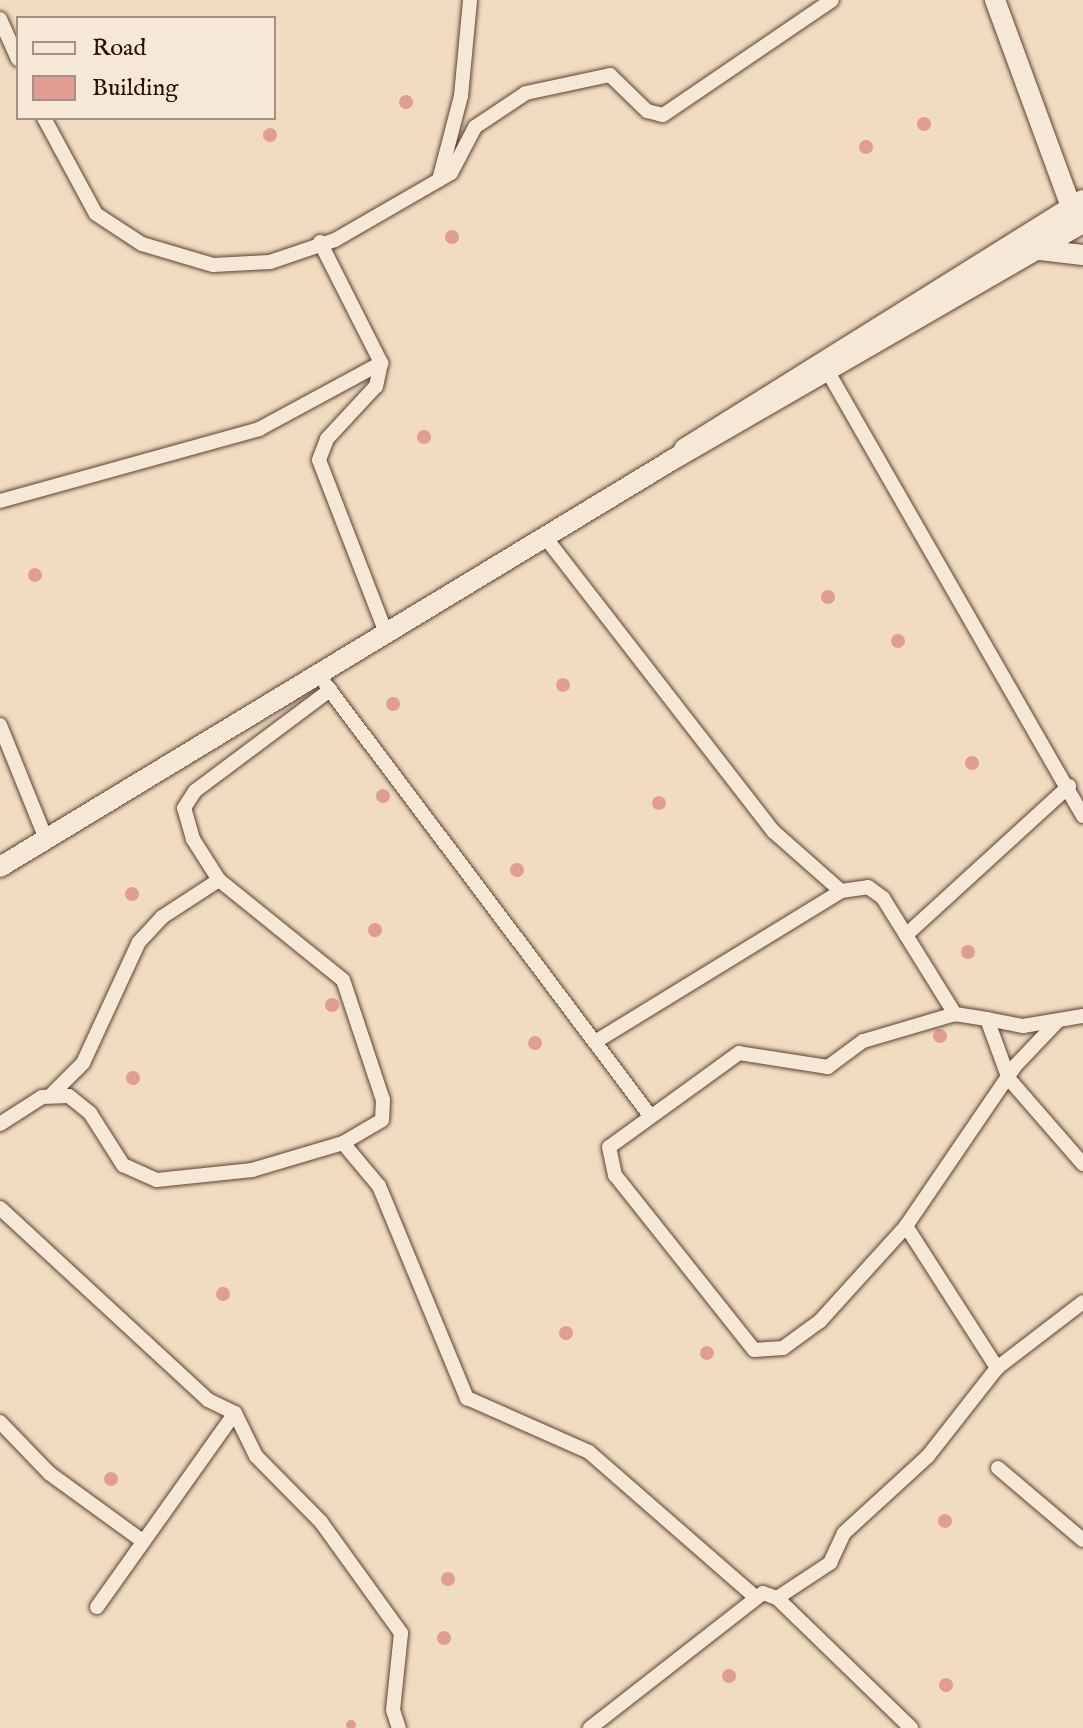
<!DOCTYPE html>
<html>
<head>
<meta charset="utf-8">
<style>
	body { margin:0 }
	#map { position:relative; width:1083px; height:1728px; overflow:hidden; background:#f1dcc1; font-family:"IM FELL English",serif }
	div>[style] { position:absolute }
	.building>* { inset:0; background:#e29d93 }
	.round { border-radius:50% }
	.roads { filter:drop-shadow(0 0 2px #5c4230) drop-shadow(0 0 2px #5c4230) }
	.street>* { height:14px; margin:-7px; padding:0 7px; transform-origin:7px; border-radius:7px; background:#f6e8d7 }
	.secondary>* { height:20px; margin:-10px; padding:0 10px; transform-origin:10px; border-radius:10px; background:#f6e8d7 }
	span { translate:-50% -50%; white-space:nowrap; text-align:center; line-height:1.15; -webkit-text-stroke:7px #f6e8d7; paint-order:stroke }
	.legend { position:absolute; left:16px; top:16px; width:260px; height:104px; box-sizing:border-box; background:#f6e8d7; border:2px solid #a59181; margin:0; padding:10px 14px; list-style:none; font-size:24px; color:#2b0f00 }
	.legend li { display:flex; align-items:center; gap:16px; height:40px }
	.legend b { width:40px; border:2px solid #a59181 }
</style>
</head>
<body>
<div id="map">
	<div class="building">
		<i class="round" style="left:399px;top:95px;width:14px;height:14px"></i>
		<i class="round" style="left:917px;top:117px;width:14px;height:14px"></i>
		<i class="round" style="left:263px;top:128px;width:14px;height:14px"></i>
		<i class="round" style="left:859px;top:140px;width:14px;height:14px"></i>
		<i class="round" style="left:445px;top:230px;width:14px;height:14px"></i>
		<i class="round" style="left:417px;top:430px;width:14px;height:14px"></i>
		<i class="round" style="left:28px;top:568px;width:14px;height:14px"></i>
		<i class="round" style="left:821px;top:590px;width:14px;height:14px"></i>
		<i class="round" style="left:891px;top:634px;width:14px;height:14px"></i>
		<i class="round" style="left:556px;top:678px;width:14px;height:14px"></i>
		<i class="round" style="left:386px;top:697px;width:14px;height:14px"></i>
		<i class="round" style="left:965px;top:756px;width:14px;height:14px"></i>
		<i class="round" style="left:376px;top:789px;width:14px;height:14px"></i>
		<i class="round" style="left:652px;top:796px;width:14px;height:14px"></i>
		<i class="round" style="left:510px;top:863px;width:14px;height:14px"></i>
		<i class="round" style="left:125px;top:887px;width:14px;height:14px"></i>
		<i class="round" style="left:368px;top:923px;width:14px;height:14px"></i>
		<i class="round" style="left:961px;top:945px;width:14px;height:14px"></i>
		<i class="round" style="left:325px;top:998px;width:14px;height:14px"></i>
		<i class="round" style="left:933px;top:1029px;width:14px;height:14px"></i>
		<i class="round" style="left:528px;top:1036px;width:14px;height:14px"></i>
		<i class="round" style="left:126px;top:1071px;width:14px;height:14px"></i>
		<i class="round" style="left:216px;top:1287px;width:14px;height:14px"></i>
		<i class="round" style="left:559px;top:1326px;width:14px;height:14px"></i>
		<i class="round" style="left:700px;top:1346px;width:14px;height:14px"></i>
		<i class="round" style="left:104px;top:1472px;width:14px;height:14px"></i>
		<i class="round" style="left:938px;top:1514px;width:14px;height:14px"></i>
		<i class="round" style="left:441px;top:1572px;width:14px;height:14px"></i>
		<i class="round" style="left:437px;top:1631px;width:14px;height:14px"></i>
		<i class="round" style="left:722px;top:1669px;width:14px;height:14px"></i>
		<i class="round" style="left:939px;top:1678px;width:14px;height:14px"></i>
		<i class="round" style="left:346px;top:1720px;width:10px;height:10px"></i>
	</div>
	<div class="roads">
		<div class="street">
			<i style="left:0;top:19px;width:44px;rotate:65.8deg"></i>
			<i style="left:44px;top:118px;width:109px;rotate:61.6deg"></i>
			<i style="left:96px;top:214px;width:55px;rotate:33.1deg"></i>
			<i style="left:142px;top:244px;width:74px;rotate:16.5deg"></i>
			<i style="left:213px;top:265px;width:57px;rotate:-3deg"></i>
			<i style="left:270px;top:262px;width:69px;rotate:-18.7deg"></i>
			<i style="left:335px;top:240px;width:134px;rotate:-30deg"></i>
			<i style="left:451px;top:173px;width:52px;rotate:-62.4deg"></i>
			<i style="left:475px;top:127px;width:61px;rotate:-33.7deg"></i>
			<i style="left:526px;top:93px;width:86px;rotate:-12.1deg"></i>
			<i style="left:610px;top:75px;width:52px;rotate:44.2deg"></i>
			<i style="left:647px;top:111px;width:16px;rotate:14deg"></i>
			<i style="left:663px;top:115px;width:204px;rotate:-34.2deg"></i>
			<i style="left:439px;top:180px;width:87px;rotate:-75.3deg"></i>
			<i style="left:461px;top:96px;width:96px;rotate:-84.6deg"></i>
			<i style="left:320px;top:242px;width:136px;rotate:63.2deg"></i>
			<i style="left:381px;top:363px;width:24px;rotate:102deg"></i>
			<i style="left:376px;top:386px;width:72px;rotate:132.8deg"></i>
			<i style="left:327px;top:439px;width:22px;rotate:111deg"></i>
			<i style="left:319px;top:460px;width:186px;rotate:68.8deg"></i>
			<i style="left:824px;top:365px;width:520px;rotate:60.13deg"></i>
			<i style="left:0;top:501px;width:269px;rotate:-15.5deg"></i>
			<i style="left:259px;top:429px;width:139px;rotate:-28.4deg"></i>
			<i style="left:545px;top:537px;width:373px;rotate:52.2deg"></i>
			<i style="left:774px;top:832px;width:89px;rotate:41.4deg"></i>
			<i style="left:326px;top:685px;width:536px;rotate:53.04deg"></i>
			<i style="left:0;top:725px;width:123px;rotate:68deg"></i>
			<i style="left:906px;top:935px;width:221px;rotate:-42.4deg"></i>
			<i style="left:955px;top:1014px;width:96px;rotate:163.6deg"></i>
			<i style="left:863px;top:1041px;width:44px;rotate:143.4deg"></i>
			<i style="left:828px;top:1067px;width:90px;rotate:-171.1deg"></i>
			<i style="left:739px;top:1053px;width:160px;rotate:144.1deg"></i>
			<i style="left:609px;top:1147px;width:29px;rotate:78deg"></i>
			<i style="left:615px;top:1175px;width:223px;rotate:51.5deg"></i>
			<i style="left:754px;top:1350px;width:29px;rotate:-4deg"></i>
			<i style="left:783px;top:1348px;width:46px;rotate:-36.1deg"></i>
			<i style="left:820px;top:1321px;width:128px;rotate:-47.8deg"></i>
			<i style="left:906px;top:1226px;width:195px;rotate:-55.7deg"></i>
			<i style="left:1016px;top:1065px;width:59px;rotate:-46.4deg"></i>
			<i style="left:987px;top:1019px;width:37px;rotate:11deg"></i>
			<i style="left:1023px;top:1026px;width:61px;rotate:-9.5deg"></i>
			<i style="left:595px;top:1042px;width:289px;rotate:-31.5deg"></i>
			<i style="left:841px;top:891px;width:27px;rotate:-8deg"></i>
			<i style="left:868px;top:887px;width:19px;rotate:36deg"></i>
			<i style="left:883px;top:898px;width:137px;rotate:58.2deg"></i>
			<i style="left:955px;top:1014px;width:32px;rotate:9deg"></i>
			<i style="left:987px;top:1019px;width:64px;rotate:69.9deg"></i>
			<i style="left:1009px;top:1079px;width:113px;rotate:49deg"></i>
			<i style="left:51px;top:1095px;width:45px;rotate:-45deg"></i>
			<i style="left:83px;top:1063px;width:133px;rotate:-65.2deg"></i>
			<i style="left:139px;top:942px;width:34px;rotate:-47deg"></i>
			<i style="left:162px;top:917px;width:68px;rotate:-33deg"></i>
			<i style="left:0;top:1124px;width:50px;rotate:-32.7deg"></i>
			<i style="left:42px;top:1097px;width:27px;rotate:-2deg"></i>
			<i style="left:69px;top:1096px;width:27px;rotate:39deg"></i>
			<i style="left:90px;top:1113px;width:62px;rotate:57.6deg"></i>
			<i style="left:123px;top:1165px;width:37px;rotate:24deg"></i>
			<i style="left:157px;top:1180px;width:96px;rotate:-6deg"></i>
			<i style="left:252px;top:1170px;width:95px;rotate:-16.5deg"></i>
			<i style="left:343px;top:1143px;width:45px;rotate:-30.5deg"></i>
			<i style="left:382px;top:1120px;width:20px;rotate:-87deg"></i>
			<i style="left:383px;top:1100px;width:126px;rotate:-108.4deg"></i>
			<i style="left:343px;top:980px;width:159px;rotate:-141.1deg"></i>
			<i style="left:219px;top:880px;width:49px;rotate:-122.4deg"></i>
			<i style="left:193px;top:839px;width:32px;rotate:-106deg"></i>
			<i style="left:184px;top:808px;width:20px;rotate:-57deg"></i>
			<i style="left:195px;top:791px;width:169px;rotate:-36.8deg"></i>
			<i style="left:343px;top:1143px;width:56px;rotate:50.1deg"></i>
			<i style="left:379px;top:1186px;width:230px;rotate:67.5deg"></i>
			<i style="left:467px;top:1398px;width:133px;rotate:23.9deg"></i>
			<i style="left:589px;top:1452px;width:220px;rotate:41.1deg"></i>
			<i style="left:0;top:1208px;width:283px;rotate:42.7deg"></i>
			<i style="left:208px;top:1400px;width:30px;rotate:26deg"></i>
			<i style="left:235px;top:1413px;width:48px;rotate:64deg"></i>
			<i style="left:256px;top:1456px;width:93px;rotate:45.4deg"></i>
			<i style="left:321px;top:1522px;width:137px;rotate:54.2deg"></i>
			<i style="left:401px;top:1633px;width:77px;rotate:95.9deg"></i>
			<i style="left:393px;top:1710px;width:19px;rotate:72deg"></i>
			<i style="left:906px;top:1226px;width:169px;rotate:57.3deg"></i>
			<i style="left:0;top:1422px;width:71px;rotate:46.1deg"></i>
			<i style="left:49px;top:1473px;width:112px;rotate:36deg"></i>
			<i style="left:998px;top:1468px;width:111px;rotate:40.3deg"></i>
			<i style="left:777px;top:1598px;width:64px;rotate:-33.4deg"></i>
			<i style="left:830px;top:1563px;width:33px;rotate:-65deg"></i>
			<i style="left:844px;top:1533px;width:114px;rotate:-42.5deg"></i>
			<i style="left:928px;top:1456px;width:112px;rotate:-51.9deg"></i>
			<i style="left:997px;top:1368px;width:108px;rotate:-37.5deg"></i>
			<i style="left:97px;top:1607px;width:238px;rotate:-54.6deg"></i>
			<i style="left:590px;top:1728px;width:219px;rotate:-38deg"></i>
			<i style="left:763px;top:1593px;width:15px;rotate:20deg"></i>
			<i style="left:777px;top:1598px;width:187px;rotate:44.1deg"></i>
		</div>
		<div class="secondary">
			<i style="left:995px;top:0;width:232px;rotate:69.8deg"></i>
			<i style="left:1040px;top:250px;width:43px;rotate:6.6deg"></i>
			<i style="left:684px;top:449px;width:470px;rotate:-32deg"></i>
			<i style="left:0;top:867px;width:786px;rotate:-31.2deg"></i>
			<i style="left:672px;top:460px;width:474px;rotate:-30deg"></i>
		</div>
	</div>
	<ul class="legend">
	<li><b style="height:10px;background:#f6e8d7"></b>Road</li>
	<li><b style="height:22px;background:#e29d93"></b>Building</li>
	</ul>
</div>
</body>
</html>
